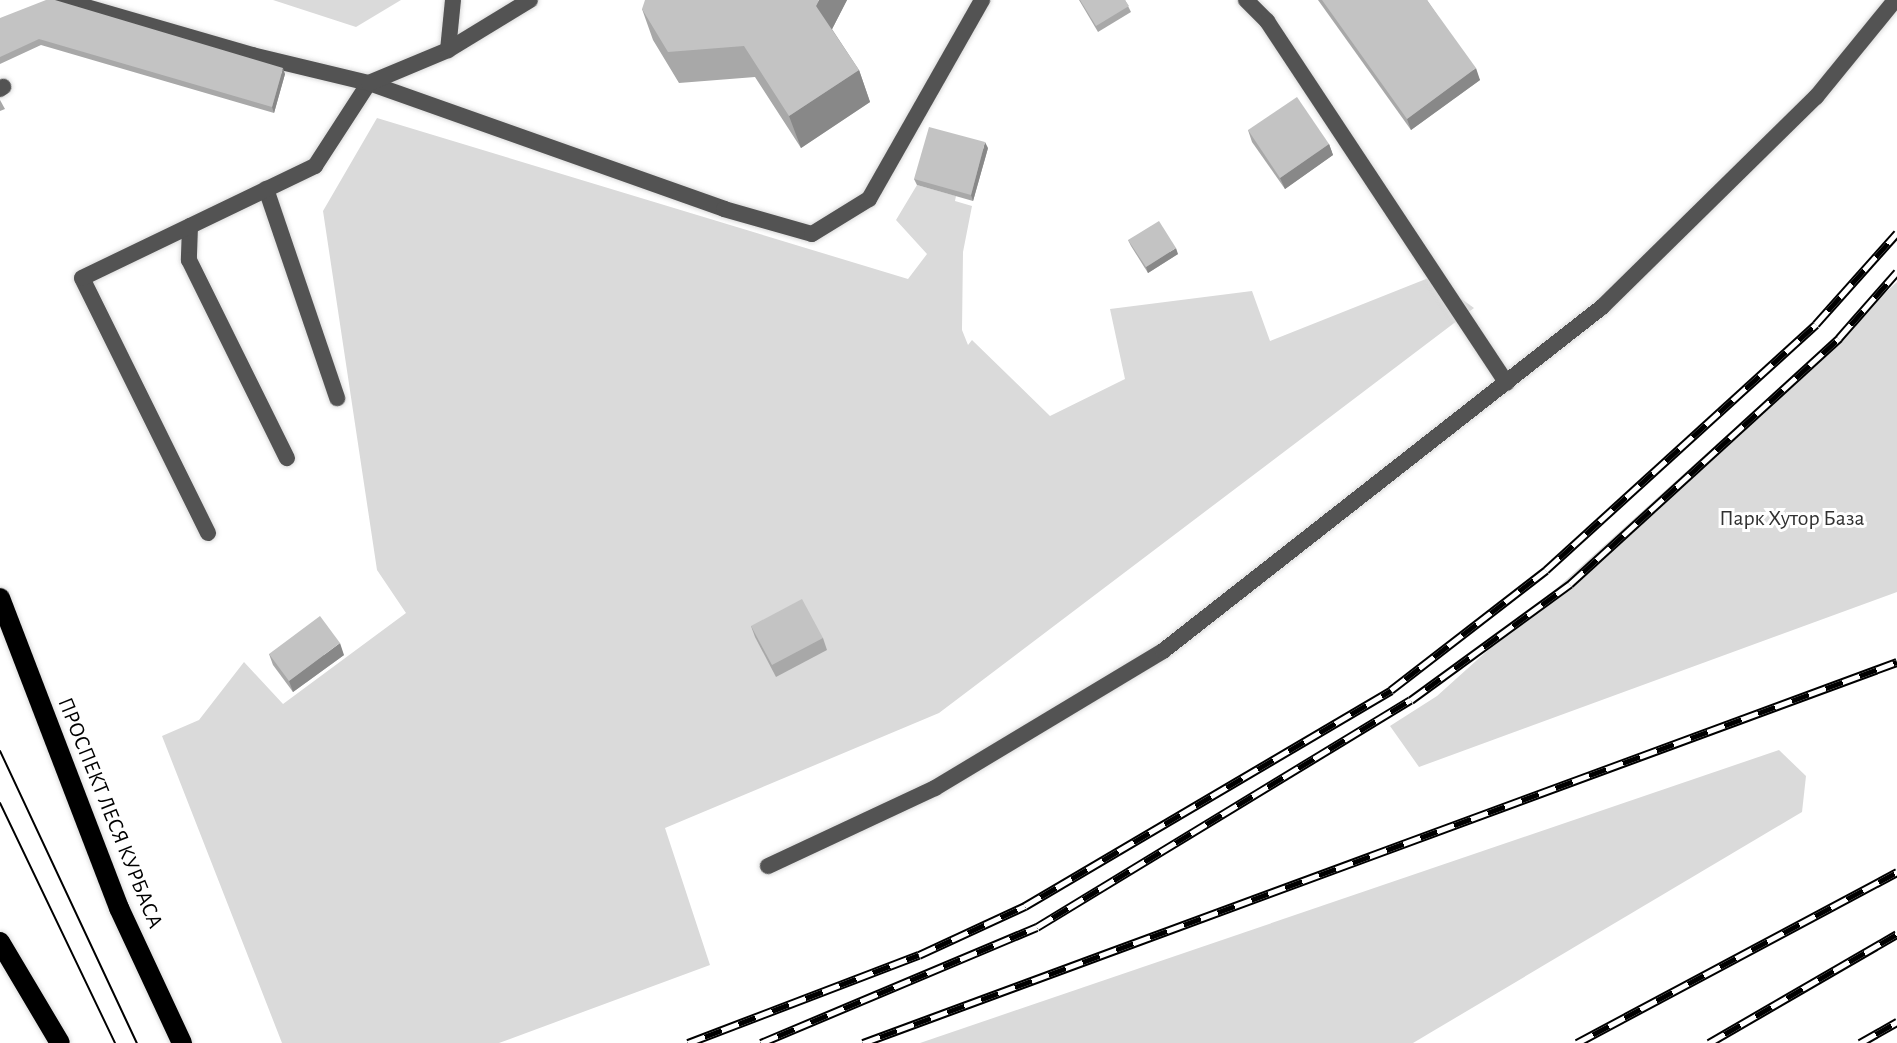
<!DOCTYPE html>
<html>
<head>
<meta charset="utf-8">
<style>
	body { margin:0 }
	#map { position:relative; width:1897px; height:1043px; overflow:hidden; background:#fff; font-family:"Alegreya Sans",sans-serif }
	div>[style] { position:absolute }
	.green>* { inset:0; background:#dadada }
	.roads { filter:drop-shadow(0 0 2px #dbdbdb) drop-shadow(0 0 2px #dbdbdb) }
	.service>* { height:16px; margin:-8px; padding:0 8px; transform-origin:8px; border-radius:8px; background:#535353 }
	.minor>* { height:16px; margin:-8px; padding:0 8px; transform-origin:8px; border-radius:8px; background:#535353 }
	.primary>* { height:20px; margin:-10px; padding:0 10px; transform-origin:10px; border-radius:10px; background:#000 }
	.tram>* { height:2px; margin:-1px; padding:0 1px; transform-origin:1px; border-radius:1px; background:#000 }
	.rail>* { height:9px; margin-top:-4.5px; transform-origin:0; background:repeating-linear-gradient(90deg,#fff 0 18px,#000 0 36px); box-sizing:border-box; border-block:2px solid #000 }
	.wall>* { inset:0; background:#a8a8a8 }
	.shaded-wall>* { inset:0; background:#888 }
	.building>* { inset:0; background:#c3c3c3 }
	span { translate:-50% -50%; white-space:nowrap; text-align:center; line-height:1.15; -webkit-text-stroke:6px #fff; paint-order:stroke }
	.park-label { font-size:22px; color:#313131 }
	.street-label { font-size:22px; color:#000 }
</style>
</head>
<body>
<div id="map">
	<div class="green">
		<i style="clip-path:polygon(273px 0,401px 0,356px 27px)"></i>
		<i style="clip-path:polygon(377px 118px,908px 279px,927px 254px,896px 220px,917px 185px,956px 196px,955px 201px,972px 206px,963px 252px,962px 330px,968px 345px,972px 340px,1050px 416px,1125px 379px,1110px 309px,1252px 291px,1270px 341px,1431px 277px,1474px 308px,939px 713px,665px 828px,710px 965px,499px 1043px,282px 1043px,162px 736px,199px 720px,244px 662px,283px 704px,406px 613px,377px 570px,323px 211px)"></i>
		<i style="clip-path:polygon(1897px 282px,1897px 592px,1419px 767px,1390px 726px,1437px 696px)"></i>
		<i style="clip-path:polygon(1779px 750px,1806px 776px,1802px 812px,1413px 1043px,920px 1043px)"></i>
	</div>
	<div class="roads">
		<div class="service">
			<i style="left:1246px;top:0;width:30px;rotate:45deg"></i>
			<i style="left:1267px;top:21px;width:434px;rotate:56.5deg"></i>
			<i style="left:448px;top:50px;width:50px;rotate:-84.3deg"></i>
			<i style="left:0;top:89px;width:4px;rotate:-34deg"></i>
			<i style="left:266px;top:189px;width:221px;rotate:71.2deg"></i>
			<i style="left:190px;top:226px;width:34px;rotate:92deg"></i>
			<i style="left:189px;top:260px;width:221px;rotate:63.7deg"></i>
			<i style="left:208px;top:533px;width:284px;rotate:-116.3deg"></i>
			<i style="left:82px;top:278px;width:259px;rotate:-25.7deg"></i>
			<i style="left:315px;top:166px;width:99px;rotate:-57deg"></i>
			<i style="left:369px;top:83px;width:377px;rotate:19.5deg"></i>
			<i style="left:724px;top:209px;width:91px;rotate:15.9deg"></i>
			<i style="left:812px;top:234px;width:67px;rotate:-31.6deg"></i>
			<i style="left:869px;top:199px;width:229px;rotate:-60.4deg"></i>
			<i style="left:768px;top:866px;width:184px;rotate:-25deg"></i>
			<i style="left:935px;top:788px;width:266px;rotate:-31deg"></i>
			<i style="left:1163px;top:651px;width:558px;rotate:-38.08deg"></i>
			<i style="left:1602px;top:307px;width:300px;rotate:-44.5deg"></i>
			<i style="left:1816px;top:97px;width:125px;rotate:-50.8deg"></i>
		</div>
		<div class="minor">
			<i style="left:62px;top:0;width:198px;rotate:16.1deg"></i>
			<i style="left:252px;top:55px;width:120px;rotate:13.5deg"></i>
			<i style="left:369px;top:83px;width:86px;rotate:-22.7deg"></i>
			<i style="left:448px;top:50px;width:96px;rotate:-31.4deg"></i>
		</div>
		<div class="primary">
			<i style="left:0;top:598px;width:332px;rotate:69deg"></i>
			<i style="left:119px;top:908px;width:149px;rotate:65deg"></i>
			<i style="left:0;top:942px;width:117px;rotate:59.3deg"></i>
		</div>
	</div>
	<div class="tram">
		<i style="left:0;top:751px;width:323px;rotate:64.9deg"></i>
		<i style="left:0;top:803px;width:266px;rotate:64.4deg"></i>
	</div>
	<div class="rail">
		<i style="left:688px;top:1043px;width:247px;rotate:-20.9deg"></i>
		<i style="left:919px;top:955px;width:117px;rotate:-24.8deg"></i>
		<i style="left:1025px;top:906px;width:425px;rotate:-30.5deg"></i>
		<i style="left:1391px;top:690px;width:196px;rotate:-37.7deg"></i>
		<i style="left:1546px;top:570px;width:365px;rotate:-42.3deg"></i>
		<i style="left:1816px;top:324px;width:122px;rotate:-48.3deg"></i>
		<i style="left:761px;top:1043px;width:299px;rotate:-22.8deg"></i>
		<i style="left:1037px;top:927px;width:437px;rotate:-31.3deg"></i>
		<i style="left:1411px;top:700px;width:197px;rotate:-36.1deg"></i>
		<i style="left:1570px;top:584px;width:365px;rotate:-42.4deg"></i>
		<i style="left:1839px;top:338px;width:88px;rotate:-48.7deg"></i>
		<i style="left:863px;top:1043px;width:1102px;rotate:-20.23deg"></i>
		<i style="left:1577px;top:1043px;width:363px;rotate:-28.1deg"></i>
		<i style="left:1709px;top:1043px;width:217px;rotate:-30.1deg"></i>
		<i style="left:1860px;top:1043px;width:43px;rotate:-29.6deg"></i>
	</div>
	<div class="wall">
		<i style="clip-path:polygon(847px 0,832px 29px,859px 70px,870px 102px,801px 148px,755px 77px,679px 83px,653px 40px,642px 9px)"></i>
		<i style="clip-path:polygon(1079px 0,1125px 0,1131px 12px,1098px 32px)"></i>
		<i style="clip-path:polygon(1318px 0,1427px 0,1480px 80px,1411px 130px)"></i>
		<i style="clip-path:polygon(0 18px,285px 74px,274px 113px,41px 45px,0 64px)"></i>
		<i style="clip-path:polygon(0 100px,5px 109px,0 111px)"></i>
		<i style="clip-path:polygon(1248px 130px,1329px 144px,1333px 155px,1285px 189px,1252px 142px)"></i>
		<i style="clip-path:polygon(988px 148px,973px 201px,917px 185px,914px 179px)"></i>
		<i style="clip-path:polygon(1128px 240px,1178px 254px,1148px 273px,1131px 246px)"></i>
		<i style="clip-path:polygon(751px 626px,823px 638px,827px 650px,776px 677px,755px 637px)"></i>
		<i style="clip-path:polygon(269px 654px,344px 655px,293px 692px,273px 665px)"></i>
	</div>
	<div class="shaded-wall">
		<i style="clip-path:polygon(819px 0,847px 0,828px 37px,816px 6px)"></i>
		<i style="clip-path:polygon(283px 68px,285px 74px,274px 113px,272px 107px)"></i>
		<i style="clip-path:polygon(1476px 68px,1480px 80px,1411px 130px,1407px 119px)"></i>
		<i style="clip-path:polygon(859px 70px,870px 102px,801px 148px,789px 116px)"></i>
		<i style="clip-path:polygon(985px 142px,988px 148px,973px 201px,971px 195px)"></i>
		<i style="clip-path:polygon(1329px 144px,1333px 155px,1285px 189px,1280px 178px)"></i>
		<i style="clip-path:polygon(1176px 248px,1178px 254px,1148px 273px,1146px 267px)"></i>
		<i style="clip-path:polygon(340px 643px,344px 655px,293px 692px,289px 681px)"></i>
	</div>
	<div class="building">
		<i style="clip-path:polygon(46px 0,55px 0,283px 68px,272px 107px,39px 39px,0 57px,0 18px)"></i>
		<i style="clip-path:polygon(645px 0,819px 0,816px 6px,859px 70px,789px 116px,744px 46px,668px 52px,642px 9px)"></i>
		<i style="clip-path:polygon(1080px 0,1125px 0,1129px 6px,1096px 26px)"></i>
		<i style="clip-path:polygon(1322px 0,1427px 0,1476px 68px,1407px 119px)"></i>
		<i style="clip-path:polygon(1297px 97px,1329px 144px,1280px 178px,1248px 130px)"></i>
		<i style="clip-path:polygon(929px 127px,985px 142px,971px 195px,914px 179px)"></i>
		<i style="clip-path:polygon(1159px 221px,1176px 248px,1146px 267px,1128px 240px)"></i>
		<i style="clip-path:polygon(802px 599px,823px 638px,772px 665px,751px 626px)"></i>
		<i style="clip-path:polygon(320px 616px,340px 643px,289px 681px,269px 654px)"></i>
	</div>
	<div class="park-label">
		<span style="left:1792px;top:519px">Парк Хутор База</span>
	</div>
	<div class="street-label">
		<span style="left:110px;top:813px;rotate:68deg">ПРОСПЕКТ ЛЕСЯ КУРБАСА</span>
	</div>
</div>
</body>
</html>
